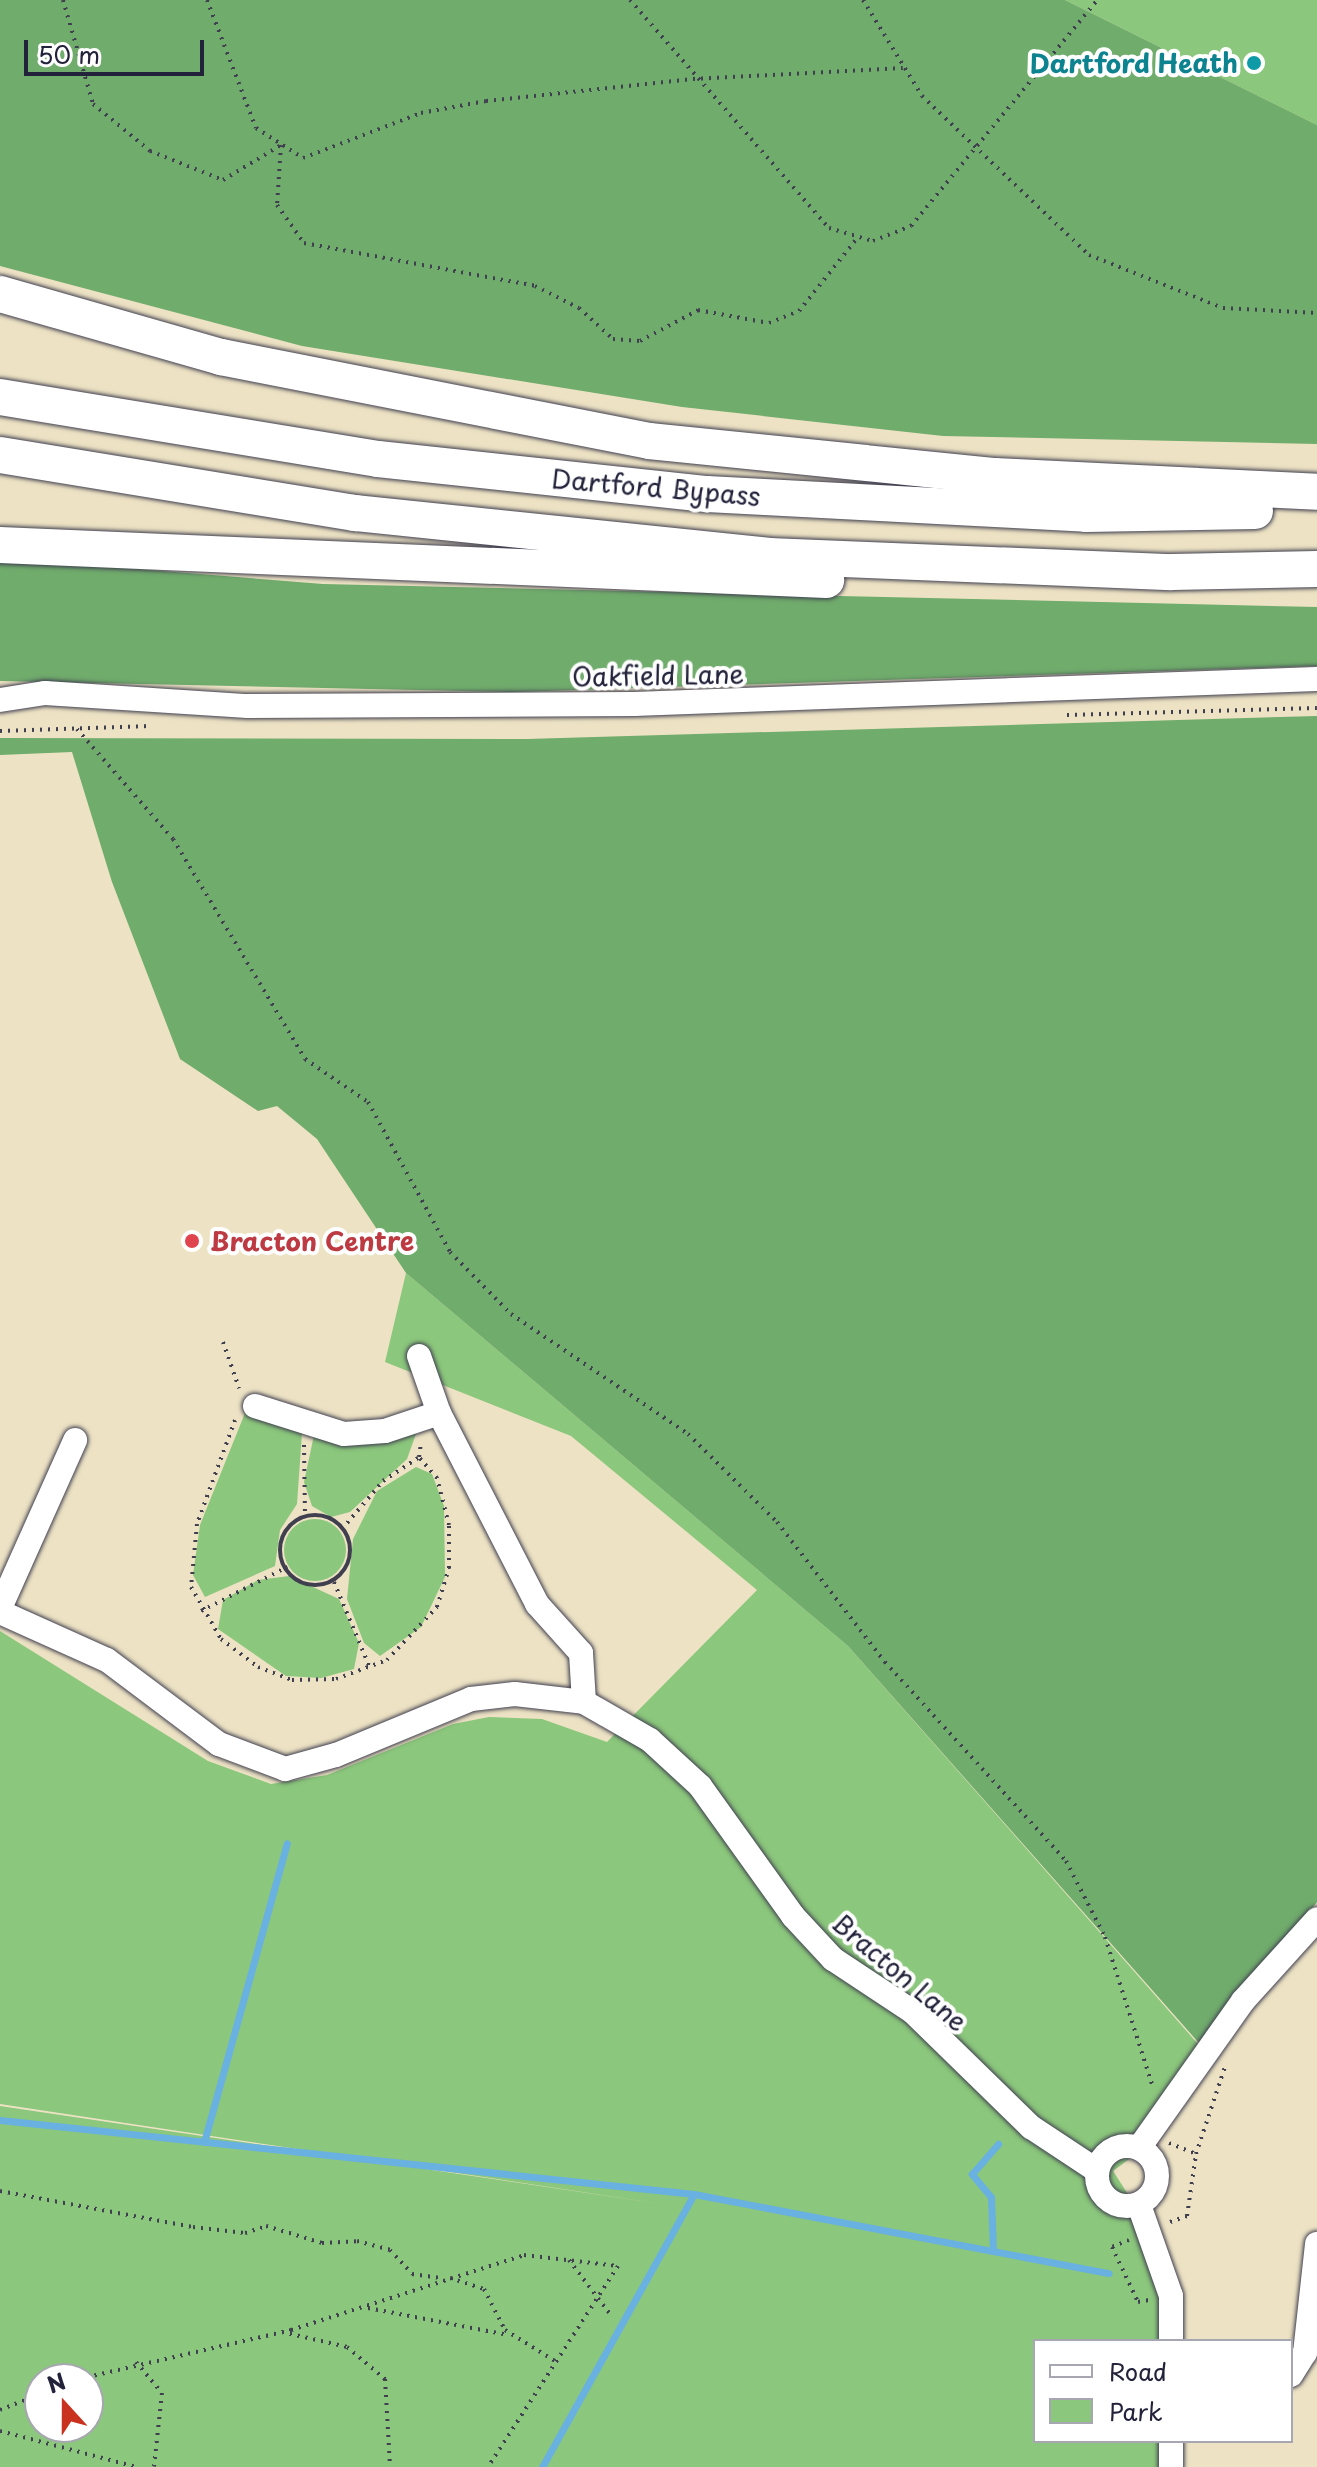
<!DOCTYPE html>
<html>
<head>
<meta charset="utf-8">
<style>
	body { margin:0 }
	#map { position:relative; width:1317px; height:2467px; overflow:hidden; background:#ede3c4; font-family:"Playpen Sans",sans-serif }
	div>[style] { position:absolute }
	.green>* { inset:0; background:#8bc77c }
	.round { border-radius:50% }
	.forest>* { inset:0; background:#70ac6c }
	.stream>* { height:7px; margin:-3.5px; padding:0 3.5px; transform-origin:3.5px; border-radius:3.5px; background:#69b1e0 }
	.path>* { height:4px; margin-top:-2px; transform-origin:0; background:repeating-linear-gradient(90deg,#403f50 0 2px,transparent 0 8px) }
	.path>.ring { margin:-2px; padding:0; box-sizing:content-box; background:none; border:4px solid #403f50; border-radius:50% }
	.roads { filter:drop-shadow(0 0 2px #403f50) drop-shadow(0 0 2px #403f50) }
	.minor>* { height:24px; margin:-12px; padding:0 12px; transform-origin:12px; border-radius:12px; background:#fff }
	.minor>.ring { margin:-12px; padding:0; box-sizing:content-box; background:none; border:24px solid #fff; border-radius:50% }
	.highway>* { height:36px; margin:-18px; padding:0 18px; transform-origin:18px; border-radius:18px; background:#fff }
	.dots>* { width:22px; height:22px; translate:-50% -50%; box-sizing:border-box; border:4px solid #fff; border-radius:50% }
	span { translate:-50% -50%; white-space:nowrap; text-align:center; line-height:1.15; -webkit-text-stroke:8px #fff; paint-order:stroke }
	.culture-label { font-size:26px; color:#0d838f; font-weight:700 }
	.right { translate:-100% -50%; text-align:right }
	.street-label { font-size:26px; color:#22223b }
	.health-label { font-size:26px; color:#be3a42; font-weight:700 }
	.left { translate:0 -50%; text-align:left }
	.legend { position:absolute; left:1033px; top:2339px; width:260px; height:104px; box-sizing:border-box; background:#fff; border:2px solid #a7a7b1; margin:0; padding:10px 14px; list-style:none; font-size:24px; color:#22223b }
	.legend li { display:flex; align-items:center; gap:16px; height:40px }
	.legend b { width:40px; border:2px solid #a7a7b1 }
	.north { position:absolute; left:24px; top:2363px; width:80px; height:80px; box-sizing:border-box; background:#fff; border:2px solid #a7a7b1; border-radius:50%; rotate:339deg; font-size:22px; font-weight:700; line-height:32px; text-align:center; color:#22223b }
	.north::after { content:''; display:block; margin:auto; width:28px; height:36px; background:#c8321e; clip-path:polygon(50% 0,100% 100%,50% 72%,0 100%) }
	.scale { position:absolute; left:24px; top:40px; width:180px; height:36px; box-sizing:border-box; border:4px solid #22223b; border-top:0; padding-left:10px; font-size:24px; line-height:28px; white-space:nowrap; color:#22223b; -webkit-text-stroke:6px #fff; paint-order:stroke }
</style>
</head>
<body>
<div id="map">
	<div class="green">
		<i style="clip-path:polygon(1065px 0,1317px 0,1317px 125px)"></i>
		<i style="clip-path:polygon(evenodd,406px 1273px,848px 1646px,1205px 2052px,1140px 2151px,1113px 2171px,1151px 2230px,1170px 2341px,1035px 2341px,1035px 2441px,1170px 2441px,1170px 2467px,0 2467px,0 2106px,668px 2205px,0 2104px,0 1631px,208px 1761px,271px 1784px,327px 1775px,453px 1724px,489px 1717px,542px 1719px,607px 1742px,757px 1590px,571px 1436px,385px 1362px,406px 1273px,40px 2379px,88px 2379px,88px 2427px,40px 2427px,40px 2379px)"></i>
		<i style="clip-path:polygon(247px 1408px,302px 1433px,297px 1504px,280px 1530px,275px 1566px,205px 1597px,193px 1575px,200px 1525px)"></i>
		<i style="clip-path:polygon(416px 1434px,407px 1459px,350px 1512px,331px 1517px,312px 1506px,304px 1482px,314px 1435px)"></i>
		<i style="clip-path:polygon(416px 1467px,432px 1474px,444px 1506px,445px 1577px,421px 1627px,380px 1656px,364px 1643px,347px 1599px,353px 1539px,377px 1491px)"></i>
		<i class="round" style="left:284px;top:1519px;width:62px;height:62px"></i>
		<i style="clip-path:polygon(289px 1576px,339px 1599px,359px 1643px,354px 1669px,321px 1678px,286px 1676px,218px 1629px,223px 1600px,258px 1580px)"></i>
	</div>
	<div class="forest">
		<i style="clip-path:polygon(0 0,1065px 0,1317px 125px,1317px 444px,943px 436px,682px 407px,302px 346px,0 266px)"></i>
		<i style="clip-path:polygon(0 558px,323px 584px,1317px 607px,1317px 666px,513px 692px,0 681px)"></i>
		<i style="clip-path:polygon(1317px 716px,1317px 1902px,1206px 2051px,848px 1646px,406px 1273px,317px 1139px,277px 1106px,258px 1111px,180px 1059px,112px 882px,72px 752px,0 755px,0 738px,527px 739px)"></i>
	</div>
	<div class="stream">
		<i style="left:0;top:2120px;width:698px;rotate:6.09deg"></i>
		<i style="left:204px;top:2142px;width:310px;rotate:-74.5deg"></i>
		<i style="left:993px;top:2251px;width:54px;rotate:-92.1deg"></i>
		<i style="left:991px;top:2197px;width:30px;rotate:-130deg"></i>
		<i style="left:972px;top:2174px;width:40px;rotate:-49deg"></i>
		<i style="left:542px;top:2467px;width:312px;rotate:-60.9deg"></i>
		<i style="left:694px;top:2194px;width:422px;rotate:10.8deg"></i>
	</div>
	<div class="path">
		<i style="left:63px;top:0;width:108px;rotate:73.9deg"></i>
		<i style="left:93px;top:104px;width:74px;rotate:39.5deg"></i>
		<i style="left:150px;top:151px;width:79px;rotate:21.7deg"></i>
		<i style="left:223px;top:180px;width:68px;rotate:-31.1deg"></i>
		<i style="left:207px;top:0;width:137px;rotate:69.1deg"></i>
		<i style="left:256px;top:128px;width:56px;rotate:32.6deg"></i>
		<i style="left:303px;top:158px;width:126px;rotate:-20.9deg"></i>
		<i style="left:421px;top:113px;width:66px;rotate:-10.5deg"></i>
		<i style="left:486px;top:101px;width:208px;rotate:-6.1deg"></i>
		<i style="left:693px;top:79px;width:210px;rotate:-3deg"></i>
		<i style="left:630px;top:0;width:303px;rotate:48.9deg"></i>
		<i style="left:829px;top:228px;width:46px;rotate:16.5deg"></i>
		<i style="left:873px;top:241px;width:41px;rotate:-21.5deg"></i>
		<i style="left:911px;top:226px;width:293px;rotate:-50.5deg"></i>
		<i style="left:863px;top:0;width:113px;rotate:58.4deg"></i>
		<i style="left:922px;top:96px;width:231px;rotate:43.6deg"></i>
		<i style="left:1089px;top:255px;width:144px;rotate:21.6deg"></i>
		<i style="left:1223px;top:308px;width:94px;rotate:3deg"></i>
		<i style="left:281px;top:145px;width:60px;rotate:93.8deg"></i>
		<i style="left:277px;top:205px;width:47px;rotate:54.6deg"></i>
		<i style="left:304px;top:243px;width:235px;rotate:10.5deg"></i>
		<i style="left:535px;top:286px;width:49px;rotate:26.6deg"></i>
		<i style="left:579px;top:308px;width:46px;rotate:42.4deg"></i>
		<i style="left:613px;top:339px;width:27px;rotate:4deg"></i>
		<i style="left:640px;top:341px;width:66px;rotate:-28.1deg"></i>
		<i style="left:698px;top:310px;width:72px;rotate:10.4deg"></i>
		<i style="left:769px;top:323px;width:32px;rotate:-22deg"></i>
		<i style="left:799px;top:311px;width:95px;rotate:-51.4deg"></i>
		<i style="left:1067px;top:715px;width:250px;rotate:-1.6deg"></i>
		<i style="left:77px;top:729px;width:146px;rotate:48.9deg"></i>
		<i style="left:173px;top:839px;width:257px;rotate:59deg"></i>
		<i style="left:305px;top:1059px;width:76px;rotate:34.3deg"></i>
		<i style="left:368px;top:1102px;width:171px;rotate:61.3deg"></i>
		<i style="left:450px;top:1252px;width:87px;rotate:45.5deg"></i>
		<i style="left:511px;top:1314px;width:214px;rotate:34.1deg"></i>
		<i style="left:688px;top:1434px;width:125px;rotate:44.7deg"></i>
		<i style="left:777px;top:1522px;width:177px;rotate:52.4deg"></i>
		<i style="left:885px;top:1662px;width:269px;rotate:47.7deg"></i>
		<i style="left:1066px;top:1861px;width:85px;rotate:62.8deg"></i>
		<i style="left:1105px;top:1937px;width:157px;rotate:72.3deg"></i>
		<i style="left:0;top:731px;width:151px;rotate:-1.9deg"></i>
		<i style="left:223px;top:1342px;width:49px;rotate:70.8deg"></i>
		<i style="left:235px;top:1420px;width:111px;rotate:110.1deg"></i>
		<i style="left:197px;top:1524px;width:63px;rotate:95.4deg"></i>
		<i style="left:191px;top:1587px;width:60px;rotate:60deg"></i>
		<i style="left:221px;top:1639px;width:46px;rotate:37.1deg"></i>
		<i style="left:258px;top:1667px;width:36px;rotate:21deg"></i>
		<i style="left:292px;top:1680px;width:44px;rotate:-1.3deg"></i>
		<i style="left:336px;top:1679px;width:54px;rotate:-20.4deg"></i>
		<i style="left:387px;top:1660px;width:73px;rotate:-46.7deg"></i>
		<i style="left:437px;top:1607px;width:41px;rotate:-72.9deg"></i>
		<i style="left:449px;top:1568px;width:43px;rotate:-90deg"></i>
		<i style="left:449px;top:1525px;width:49px;rotate:-104.3deg"></i>
		<i style="left:437px;top:1478px;width:28px;rotate:-131deg"></i>
		<i style="left:419px;top:1457px;width:14px;rotate:-82deg"></i>
		<i style="left:304px;top:1445px;width:70px;rotate:89.2deg"></i>
		<i class="ring" style="left:280px;top:1515px;width:66px;height:66px"></i>
		<i style="left:342px;top:1529px;width:63px;rotate:-49.5deg"></i>
		<i style="left:383px;top:1481px;width:42px;rotate:-33.3deg"></i>
		<i style="left:334px;top:1582px;width:93px;rotate:67.3deg"></i>
		<i style="left:201px;top:1611px;width:97px;rotate:-27.1deg"></i>
		<i style="left:1169px;top:2143px;width:29px;rotate:22deg"></i>
		<i style="left:0;top:2191px;width:196px;rotate:10.6deg"></i>
		<i style="left:193px;top:2227px;width:52px;rotate:6.6deg"></i>
		<i style="left:245px;top:2233px;width:22px;rotate:-18deg"></i>
		<i style="left:266px;top:2226px;width:59px;rotate:16.9deg"></i>
		<i style="left:322px;top:2243px;width:35px;rotate:-3deg"></i>
		<i style="left:357px;top:2241px;width:34px;rotate:15deg"></i>
		<i style="left:390px;top:2250px;width:33px;rotate:47deg"></i>
		<i style="left:412px;top:2274px;width:29px;rotate:8deg"></i>
		<i style="left:1170px;top:2222px;width:18px;rotate:-19deg"></i>
		<i style="left:1187px;top:2216px;width:63px;rotate:-81.7deg"></i>
		<i style="left:1196px;top:2154px;width:92px;rotate:-71.6deg"></i>
		<i style="left:1129px;top:2240px;width:18px;rotate:158deg"></i>
		<i style="left:1112px;top:2247px;width:61px;rotate:64.7deg"></i>
		<i style="left:1138px;top:2302px;width:11px;rotate:-10deg"></i>
		<i style="left:569px;top:2260px;width:68px;rotate:52.8deg"></i>
		<i style="left:450px;top:2278px;width:36px;rotate:18deg"></i>
		<i style="left:484px;top:2289px;width:46px;rotate:62.9deg"></i>
		<i style="left:505px;top:2330px;width:59px;rotate:31.8deg"></i>
		<i style="left:368px;top:2308px;width:143px;rotate:10.9deg"></i>
		<i style="left:282px;top:2332px;width:67px;rotate:13deg"></i>
		<i style="left:347px;top:2347px;width:50px;rotate:40.1deg"></i>
		<i style="left:385px;top:2379px;width:88px;rotate:86.7deg"></i>
		<i style="left:136px;top:2362px;width:40px;rotate:50deg"></i>
		<i style="left:162px;top:2393px;width:74px;rotate:96.2deg"></i>
		<i style="left:79px;top:2379px;width:218px;rotate:-13deg"></i>
		<i style="left:291px;top:2330px;width:245px;rotate:-17.8deg"></i>
		<i style="left:524px;top:2255px;width:95px;rotate:6.7deg"></i>
		<i style="left:618px;top:2266px;width:239px;rotate:122.9deg"></i>
		<i style="left:0;top:2410px;width:43px;rotate:-21.8deg"></i>
		<i style="left:0;top:2431px;width:141px;rotate:14.8deg"></i>
	</div>
	<div class="roads">
		<div class="minor">
			<i style="left:0;top:700px;width:46px;rotate:-8.8deg"></i>
			<i style="left:45px;top:693px;width:203px;rotate:3.7deg"></i>
			<i style="left:248px;top:706px;width:386px;rotate:-0.3deg"></i>
			<i style="left:634px;top:704px;width:683px;rotate:-2.1deg"></i>
			<i style="left:419px;top:1356px;width:60px;rotate:70.7deg"></i>
			<i style="left:439px;top:1413px;width:215px;rotate:62.8deg"></i>
			<i style="left:537px;top:1604px;width:66px;rotate:48.1deg"></i>
			<i style="left:581px;top:1653px;width:49px;rotate:86.5deg"></i>
			<i style="left:255px;top:1406px;width:93px;rotate:17.5deg"></i>
			<i style="left:344px;top:1434px;width:41px;rotate:-4.2deg"></i>
			<i style="left:385px;top:1431px;width:57px;rotate:-18.4deg"></i>
			<i style="left:0;top:1608px;width:184px;rotate:-65.9deg"></i>
			<i style="left:0;top:1612px;width:117px;rotate:24.2deg"></i>
			<i style="left:107px;top:1660px;width:140px;rotate:36.9deg"></i>
			<i style="left:219px;top:1744px;width:71px;rotate:20.7deg"></i>
			<i style="left:285px;top:1769px;width:53px;rotate:-15.4deg"></i>
			<i style="left:336px;top:1755px;width:146px;rotate:-22.5deg"></i>
			<i style="left:471px;top:1699px;width:44px;rotate:-6.5deg"></i>
			<i style="left:515px;top:1694px;width:69px;rotate:6.6deg"></i>
			<i style="left:584px;top:1702px;width:76px;rotate:29.9deg"></i>
			<i style="left:650px;top:1740px;width:68px;rotate:42.6deg"></i>
			<i style="left:700px;top:1786px;width:160px;rotate:54.4deg"></i>
			<i style="left:793px;top:1916px;width:59px;rotate:47.1deg"></i>
			<i style="left:833px;top:1959px;width:96px;rotate:33.5deg"></i>
			<i style="left:913px;top:2012px;width:165px;rotate:44.3deg"></i>
			<i style="left:1031px;top:2127px;width:78px;rotate:33.5deg"></i>
			<i class="ring" style="left:1097px;top:2146px;width:36px;height:36px"></i>
			<i style="left:1139px;top:2148px;width:180px;rotate:-54.7deg"></i>
			<i style="left:1243px;top:2001px;width:110px;rotate:-47.9deg"></i>
			<i style="left:1139px;top:2205px;width:96px;rotate:70.6deg"></i>
			<i style="left:1171px;top:2296px;width:45px;rotate:90deg"></i>
			<i style="left:1291px;top:2375px;width:26px;rotate:-58deg"></i>
			<i style="left:1305px;top:2353px;width:110px;rotate:-83.7deg"></i>
			<i style="left:1171px;top:2441px;width:26px;rotate:90deg"></i>
		</div>
		<div class="highway">
			<i style="left:0;top:294px;width:230px;rotate:15.9deg"></i>
			<i style="left:221px;top:357px;width:436px;rotate:11.1deg"></i>
			<i style="left:649px;top:441px;width:348px;rotate:5.8deg"></i>
			<i style="left:995px;top:476px;width:322px;rotate:2.8deg"></i>
			<i style="left:0;top:397px;width:383px;rotate:9.3deg"></i>
			<i style="left:378px;top:459px;width:331px;rotate:6.1deg"></i>
			<i style="left:707px;top:494px;width:380px;rotate:3deg"></i>
			<i style="left:1086px;top:514px;width:169px;rotate:-1deg"></i>
			<i style="left:0;top:455px;width:360px;rotate:9.3deg"></i>
			<i style="left:355px;top:513px;width:416px;rotate:5.9deg"></i>
			<i style="left:769px;top:556px;width:403px;rotate:2.3deg"></i>
			<i style="left:1172px;top:572px;width:145px;rotate:-1.2deg"></i>
			<i style="left:0;top:545px;width:827px;rotate:2.43deg"></i>
		</div>
	</div>
	<div class="dots">
		<i style="left:1254px;top:63px;background:#0f9aa8"></i>
		<i style="left:192px;top:1241px;background:#e0444e"></i>
	</div>
	<div class="culture-label">
		<span class="right" style="left:1238px;top:63px">Dartford Heath</span>
	</div>
	<div class="street-label">
		<span style="left:656px;top:487px;rotate:5deg">Dartford Bypass</span>
		<span style="left:658px;top:675px;rotate:-1deg">Oakfield Lane</span>
		<span style="left:900px;top:1972px;rotate:40deg">Bracton Lane</span>
	</div>
	<div class="health-label">
		<span class="left" style="left:210px;top:1241px">Bracton Centre</span>
	</div>
	<ul class="legend">
	<li><b style="height:10px;background:#fff"></b>Road</li>
	<li><b style="height:22px;background:#8bc77c"></b>Park</li>
	</ul>
	<div class="north">N</div>
	<div class="scale">50 m</div>
</div>
</body>
</html>
